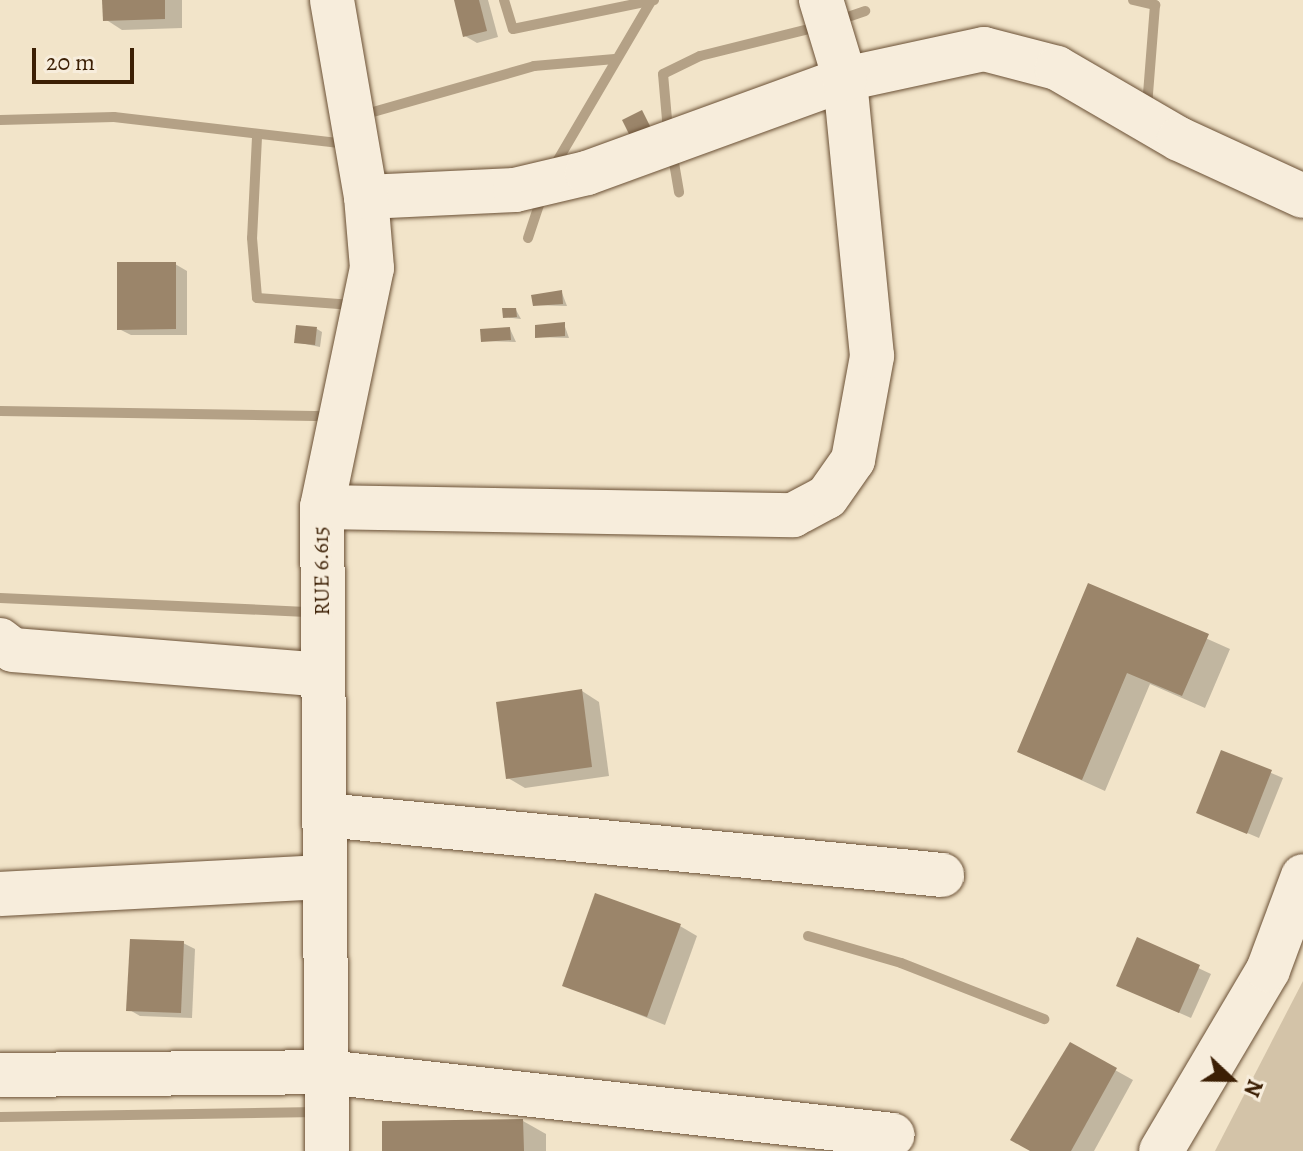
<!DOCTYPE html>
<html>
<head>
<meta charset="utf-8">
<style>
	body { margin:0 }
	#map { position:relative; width:1303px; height:1151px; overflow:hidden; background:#f2e4c9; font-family:Alegreya,serif }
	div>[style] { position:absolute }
	.green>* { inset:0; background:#d3c3a8 }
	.shadow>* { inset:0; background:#0003 }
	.stream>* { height:10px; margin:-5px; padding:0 5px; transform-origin:5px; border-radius:5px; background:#b4a186 }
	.building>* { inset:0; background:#9b856a }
	.roads { filter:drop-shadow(0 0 2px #6a5035) drop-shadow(0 0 2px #6a5035) }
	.minor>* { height:44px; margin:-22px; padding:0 22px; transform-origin:22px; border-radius:22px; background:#f7eddc }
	span { translate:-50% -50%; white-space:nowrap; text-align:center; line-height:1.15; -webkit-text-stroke:6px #f7eddc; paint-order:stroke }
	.street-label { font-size:22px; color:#3c1f04 }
	.north { position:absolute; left:1191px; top:1039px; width:80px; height:80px; -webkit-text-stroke:6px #f7eddc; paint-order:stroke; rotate:112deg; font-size:22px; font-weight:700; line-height:32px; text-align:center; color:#3c1f04 }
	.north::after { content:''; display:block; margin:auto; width:28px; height:36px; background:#3c1f04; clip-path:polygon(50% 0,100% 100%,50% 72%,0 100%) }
	.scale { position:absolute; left:32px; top:48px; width:102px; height:36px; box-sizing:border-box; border:4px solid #3c1f04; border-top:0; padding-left:10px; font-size:24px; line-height:28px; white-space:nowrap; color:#3c1f04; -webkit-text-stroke:6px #f7eddc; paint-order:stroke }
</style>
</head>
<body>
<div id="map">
	<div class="green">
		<i style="clip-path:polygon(1303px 981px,1303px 1151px,1215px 1151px)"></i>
	</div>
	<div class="shadow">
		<i style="clip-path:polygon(104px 0,182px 0,182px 28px,122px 30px,105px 19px)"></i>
		<i style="clip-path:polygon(456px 0,488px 0,498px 37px,477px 43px,465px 36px)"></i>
		<i style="clip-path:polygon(175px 264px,187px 271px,187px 335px,131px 335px,119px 329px)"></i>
		<i style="clip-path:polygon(562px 293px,567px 306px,535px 305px)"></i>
		<i style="clip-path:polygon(516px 310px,521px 319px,504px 317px)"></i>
		<i style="clip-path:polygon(564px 324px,569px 338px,537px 337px)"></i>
		<i style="clip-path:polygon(317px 329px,322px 332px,320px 347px,296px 342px)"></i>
		<i style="clip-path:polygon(510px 329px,516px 342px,483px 341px)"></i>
		<i style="clip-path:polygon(1089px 586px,1230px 649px,1205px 708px,1150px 684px,1105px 791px,1019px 752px)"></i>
		<i style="clip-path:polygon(582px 691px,599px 702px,609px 776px,525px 788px,508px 778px)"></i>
		<i style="clip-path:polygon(1222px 752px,1283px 778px,1259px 838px,1198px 812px)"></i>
		<i style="clip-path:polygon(680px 926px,697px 936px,665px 1025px,564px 985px)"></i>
		<i style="clip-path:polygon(1138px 940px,1211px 974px,1191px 1018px,1130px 991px)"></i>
		<i style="clip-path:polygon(183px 943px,195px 949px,192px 1018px,140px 1016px,128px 1009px)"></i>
		<i style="clip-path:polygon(1070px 1045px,1133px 1080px,1094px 1151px,1033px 1151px)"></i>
		<i style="clip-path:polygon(523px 1121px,546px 1134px,546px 1151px,384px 1151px)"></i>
	</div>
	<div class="stream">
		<i style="left:504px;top:0;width:30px;rotate:73deg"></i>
		<i style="left:513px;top:29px;width:144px;rotate:-11.6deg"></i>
		<i style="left:1133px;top:0;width:23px;rotate:13deg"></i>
		<i style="left:1155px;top:5px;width:101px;rotate:94.5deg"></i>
		<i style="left:836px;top:21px;width:31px;rotate:-19deg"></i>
		<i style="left:366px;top:114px;width:175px;rotate:-15.9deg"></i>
		<i style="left:534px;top:66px;width:81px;rotate:-4.9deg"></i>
		<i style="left:0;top:120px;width:114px;rotate:-1.5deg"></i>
		<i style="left:114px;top:117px;width:236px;rotate:6.6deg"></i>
		<i style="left:668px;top:131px;width:57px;rotate:-95deg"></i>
		<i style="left:663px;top:74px;width:41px;rotate:-25.9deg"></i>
		<i style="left:700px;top:56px;width:121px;rotate:-13.9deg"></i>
		<i style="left:257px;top:137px;width:101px;rotate:92.8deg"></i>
		<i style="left:252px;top:238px;width:60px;rotate:85.2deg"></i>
		<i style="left:257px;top:298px;width:96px;rotate:4.2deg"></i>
		<i style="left:672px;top:151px;width:42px;rotate:80.3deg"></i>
		<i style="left:552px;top:170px;width:196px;rotate:-59.6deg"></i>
		<i style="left:528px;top:238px;width:44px;rotate:-71.6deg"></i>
		<i style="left:0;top:411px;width:330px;rotate:0.9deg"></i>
		<i style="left:0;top:598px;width:312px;rotate:2.6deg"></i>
		<i style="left:808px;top:936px;width:97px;rotate:16.2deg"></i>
		<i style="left:901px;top:963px;width:154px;rotate:21.4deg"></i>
		<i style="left:0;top:1117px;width:318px;rotate:-0.9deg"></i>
	</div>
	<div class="building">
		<i style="clip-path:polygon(102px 0,165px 0,165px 19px,103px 21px)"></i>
		<i style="clip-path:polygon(454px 0,479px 0,487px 31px,463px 37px)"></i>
		<i style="clip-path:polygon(642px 110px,651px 128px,631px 138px,622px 120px)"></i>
		<i style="clip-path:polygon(117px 262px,176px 262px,176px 329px,117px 330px)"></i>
		<i style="clip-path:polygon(562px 290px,563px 304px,533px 306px,531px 295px)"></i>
		<i style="clip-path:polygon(502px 308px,516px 308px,517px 317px,503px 318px)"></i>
		<i style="clip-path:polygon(565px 322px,565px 336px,535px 338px,535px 325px)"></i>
		<i style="clip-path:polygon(296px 325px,317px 327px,315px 345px,294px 343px)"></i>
		<i style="clip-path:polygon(510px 327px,511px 340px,481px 342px,480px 329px)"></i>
		<i style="clip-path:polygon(1088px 583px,1209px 634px,1182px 696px,1127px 673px,1082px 780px,1017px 752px)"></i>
		<i style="clip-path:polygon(582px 689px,592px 767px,506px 779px,496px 702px)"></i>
		<i style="clip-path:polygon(1221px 750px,1272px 770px,1247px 834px,1196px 813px)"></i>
		<i style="clip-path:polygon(595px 893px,681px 924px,647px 1017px,562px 986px)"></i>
		<i style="clip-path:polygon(1137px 937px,1200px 965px,1179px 1013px,1116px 986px)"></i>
		<i style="clip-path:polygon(130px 939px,184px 941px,181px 1013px,126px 1011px)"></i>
		<i style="clip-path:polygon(1070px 1042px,1117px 1068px,1071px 1151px,1030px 1151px,1010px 1140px)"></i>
		<i style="clip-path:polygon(523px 1119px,524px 1151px,382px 1151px,382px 1121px)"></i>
	</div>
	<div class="roads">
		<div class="minor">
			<i style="left:366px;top:197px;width:149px;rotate:-2.7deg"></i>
			<i style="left:515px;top:190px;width:74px;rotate:-13.3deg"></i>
			<i style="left:587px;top:173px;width:275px;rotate:-20deg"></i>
			<i style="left:845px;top:79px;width:142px;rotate:-12.2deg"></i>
			<i style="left:984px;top:49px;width:75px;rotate:14.6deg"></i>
			<i style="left:1057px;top:68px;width:141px;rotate:30.2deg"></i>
			<i style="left:1179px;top:139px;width:136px;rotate:24.7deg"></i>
			<i style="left:322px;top:507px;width:471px;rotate:1deg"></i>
			<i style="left:793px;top:515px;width:38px;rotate:-28deg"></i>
			<i style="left:827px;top:497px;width:45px;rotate:-54.9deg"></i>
			<i style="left:853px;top:460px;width:106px;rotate:-79.6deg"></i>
			<i style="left:872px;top:356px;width:278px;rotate:-95.6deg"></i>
			<i style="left:845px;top:79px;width:83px;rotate:-106.9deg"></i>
			<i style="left:0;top:640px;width:16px;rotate:38deg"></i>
			<i style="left:13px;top:650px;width:311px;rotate:4.6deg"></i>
			<i style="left:325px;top:815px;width:620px;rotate:5.55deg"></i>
			<i style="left:0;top:894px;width:325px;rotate:-3deg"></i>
			<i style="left:0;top:1075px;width:326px;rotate:-0.5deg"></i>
			<i style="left:326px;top:1072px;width:570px;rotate:6.34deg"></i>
			<i style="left:327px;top:1151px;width:644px;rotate:-90.44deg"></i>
			<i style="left:322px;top:507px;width:244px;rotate:-78.2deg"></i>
			<i style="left:372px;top:268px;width:71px;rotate:-94.8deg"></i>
			<i style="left:366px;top:197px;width:200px;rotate:-99.8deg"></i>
			<i style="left:1161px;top:1151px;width:210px;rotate:-59.4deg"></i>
			<i style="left:1268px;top:970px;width:100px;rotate:-69.6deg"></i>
		</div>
	</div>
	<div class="street-label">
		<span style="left:322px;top:571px;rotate:-91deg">RUE 6.615</span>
	</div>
	<div class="north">N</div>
	<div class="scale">20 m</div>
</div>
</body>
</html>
